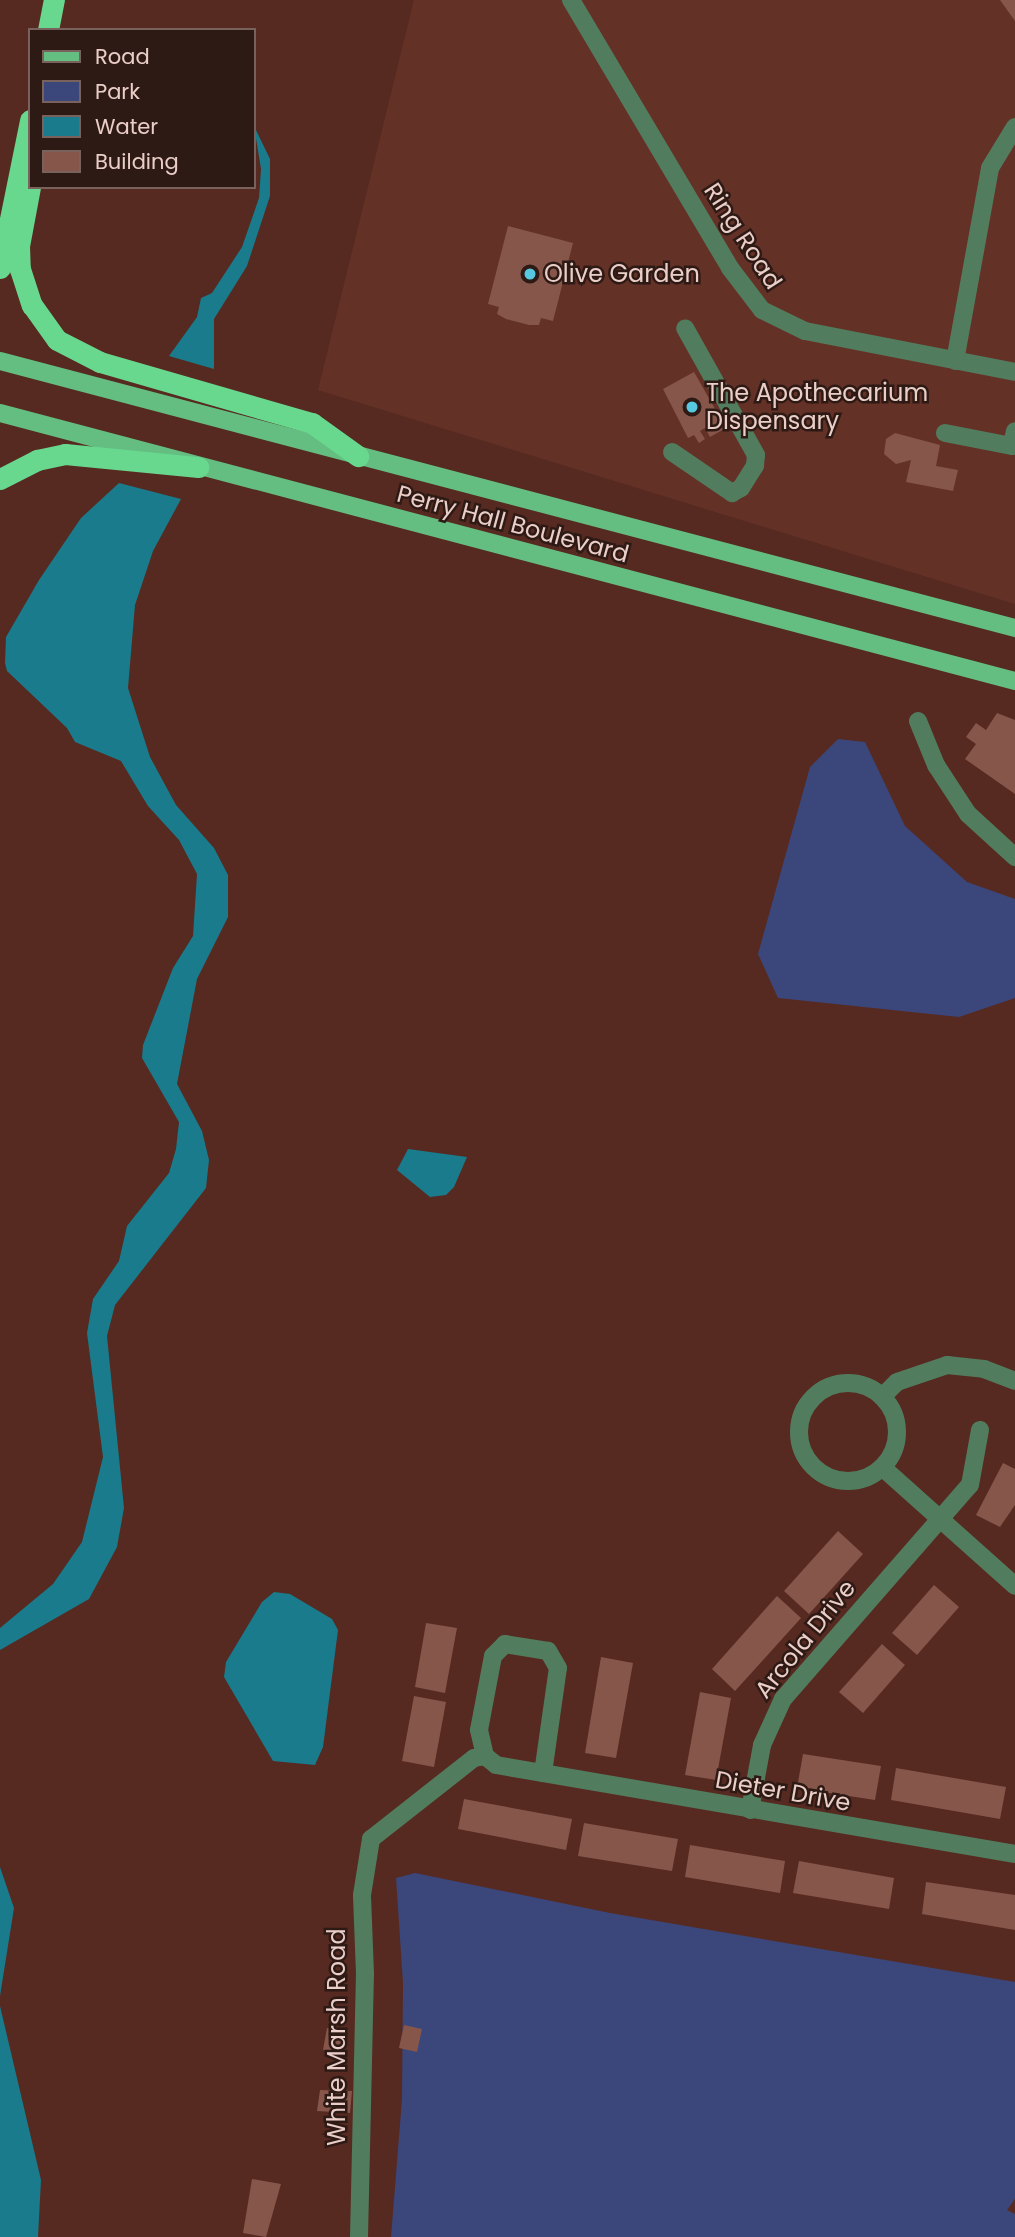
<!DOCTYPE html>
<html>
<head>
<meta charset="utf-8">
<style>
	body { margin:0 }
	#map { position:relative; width:1015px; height:2237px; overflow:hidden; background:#562a21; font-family:Poppins,sans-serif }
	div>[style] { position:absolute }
	.built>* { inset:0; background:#643127 }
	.green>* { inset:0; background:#3b467b }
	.water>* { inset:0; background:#197b8c }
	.building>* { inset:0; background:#86564b }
	.minor>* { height:18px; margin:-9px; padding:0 9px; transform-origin:9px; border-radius:9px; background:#527c5e }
	.minor>.ring { margin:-9px; padding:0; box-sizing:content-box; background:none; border:18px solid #527c5e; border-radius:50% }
	.major>* { height:18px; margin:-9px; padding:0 9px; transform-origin:9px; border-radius:9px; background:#64be81 }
	.highway>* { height:21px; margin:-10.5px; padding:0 10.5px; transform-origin:10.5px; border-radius:10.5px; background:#69d88f }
	.dots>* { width:19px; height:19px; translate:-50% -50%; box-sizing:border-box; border:4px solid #2e1a15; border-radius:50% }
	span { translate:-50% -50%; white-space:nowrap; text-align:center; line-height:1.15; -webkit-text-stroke:5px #2e1a15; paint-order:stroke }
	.street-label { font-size:24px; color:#eacec7 }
	.poi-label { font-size:24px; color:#eacec7 }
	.left { translate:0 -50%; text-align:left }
	.legend { position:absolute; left:28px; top:28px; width:228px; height:161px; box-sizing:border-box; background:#2e1a15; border:2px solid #79625c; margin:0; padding:9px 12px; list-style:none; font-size:21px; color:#eacec7 }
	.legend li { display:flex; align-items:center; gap:14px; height:35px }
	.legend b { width:35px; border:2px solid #79625c }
</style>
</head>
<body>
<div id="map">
	<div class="built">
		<i style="clip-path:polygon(414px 0,1015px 0,1015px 604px,318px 390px)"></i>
	</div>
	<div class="green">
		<i style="clip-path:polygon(838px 739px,865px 742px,905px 826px,967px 882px,1015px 899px,1015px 998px,959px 1017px,778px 998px,758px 954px,810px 767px)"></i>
		<i style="clip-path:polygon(415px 1873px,610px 1913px,1015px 1982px,1015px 2199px,1007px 2210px,1015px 2214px,1015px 2237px,391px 2237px,402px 2099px,403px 1983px,396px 1878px)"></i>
	</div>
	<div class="water">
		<i style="clip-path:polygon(254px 126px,270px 159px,270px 196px,247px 266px,214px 319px,214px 369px,169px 356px,197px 317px,201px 298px,212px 293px,242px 247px,259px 198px,261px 169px)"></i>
		<i style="clip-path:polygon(119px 483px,181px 499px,153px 551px,135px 605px,128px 688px,150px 757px,176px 805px,214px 848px,228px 875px,228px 917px,197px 979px,177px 1084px,202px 1131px,209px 1160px,206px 1188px,115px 1305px,107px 1336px,124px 1508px,117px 1547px,89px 1599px,0 1650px,0 1628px,53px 1584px,82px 1542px,103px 1457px,87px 1333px,93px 1299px,119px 1261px,127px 1226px,169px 1173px,176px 1149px,179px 1122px,142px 1058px,143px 1045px,173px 968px,193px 936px,197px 874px,179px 840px,148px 806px,121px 761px,75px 742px,67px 728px,7px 671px,5px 663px,6px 637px,39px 580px,81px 518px)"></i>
		<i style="clip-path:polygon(408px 1149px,467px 1157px,454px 1187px,446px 1195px,430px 1197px,397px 1170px)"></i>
		<i style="clip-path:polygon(274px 1592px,290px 1594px,332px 1619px,338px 1630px,323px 1747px,315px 1765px,273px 1761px,224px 1677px,226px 1662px,262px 1602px)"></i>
		<i style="clip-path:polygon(0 1867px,14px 1908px,0 1996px)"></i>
		<i style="clip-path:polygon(0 2006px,41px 2180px,38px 2237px,0 2237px)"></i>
	</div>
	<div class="building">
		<i style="clip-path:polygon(1000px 0,1015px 0,1015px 21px)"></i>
		<i style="clip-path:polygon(508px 226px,573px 243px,553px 321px,541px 318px,539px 325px,529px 325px,506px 319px,497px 314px,499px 307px,488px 304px)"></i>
		<i style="clip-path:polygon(694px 372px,726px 428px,710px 437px,705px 428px,700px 431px,705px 439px,699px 443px,694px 435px,688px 438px,663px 389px)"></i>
		<i style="clip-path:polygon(895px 433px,940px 445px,936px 466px,958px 470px,953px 491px,906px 482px,911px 460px,896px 464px,884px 454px,886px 439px)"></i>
		<i style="clip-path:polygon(997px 713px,1015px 720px,1015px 794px,965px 759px,976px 744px,966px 737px,976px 723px,986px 730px)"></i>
		<i style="clip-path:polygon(1003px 1463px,1015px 1469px,1015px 1505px,1000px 1527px,976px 1515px)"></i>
		<i style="clip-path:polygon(838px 1531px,863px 1554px,809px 1614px,784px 1591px)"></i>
		<i style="clip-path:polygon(934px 1585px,959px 1607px,917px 1655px,892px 1633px)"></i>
		<i style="clip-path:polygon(777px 1596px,801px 1618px,735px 1691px,712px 1669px)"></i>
		<i style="clip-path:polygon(426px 1623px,457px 1628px,445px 1693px,415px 1687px)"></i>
		<i style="clip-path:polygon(882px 1644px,905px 1665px,863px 1713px,839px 1692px)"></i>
		<i style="clip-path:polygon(601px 1657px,633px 1663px,616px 1758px,585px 1753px)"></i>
		<i style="clip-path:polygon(700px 1692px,731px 1698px,716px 1780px,685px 1775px)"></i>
		<i style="clip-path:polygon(414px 1696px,446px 1702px,434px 1767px,402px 1761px)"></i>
		<i style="clip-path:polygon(803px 1754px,881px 1766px,875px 1800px,797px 1788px)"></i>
		<i style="clip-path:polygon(896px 1768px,1006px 1787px,1000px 1819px,891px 1800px)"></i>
		<i style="clip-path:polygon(464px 1799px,572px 1819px,566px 1850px,458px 1829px)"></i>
		<i style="clip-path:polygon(584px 1823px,678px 1839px,672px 1871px,578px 1856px)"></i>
		<i style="clip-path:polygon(690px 1845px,785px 1861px,780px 1893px,685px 1877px)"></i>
		<i style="clip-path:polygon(799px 1861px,894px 1878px,889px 1909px,793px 1893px)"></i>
		<i style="clip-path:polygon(926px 1882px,1015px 1895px,1015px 1930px,922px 1914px)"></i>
		<i style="clip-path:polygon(404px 2025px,422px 2029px,417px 2052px,399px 2048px)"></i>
		<i style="clip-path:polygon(327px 2028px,345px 2030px,342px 2053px,323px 2050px)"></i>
		<i style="clip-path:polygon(320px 2090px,352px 2091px,350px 2113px,317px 2111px)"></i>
		<i style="clip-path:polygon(252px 2179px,281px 2184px,266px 2237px,243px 2233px)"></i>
	</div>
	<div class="minor">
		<i style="left:571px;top:0;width:312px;rotate:59.3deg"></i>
		<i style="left:730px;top:268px;width:53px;rotate:52.7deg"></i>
		<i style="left:762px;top:310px;width:48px;rotate:26deg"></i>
		<i style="left:805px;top:331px;width:214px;rotate:11deg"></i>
		<i style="left:955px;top:361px;width:196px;rotate:-79.7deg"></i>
		<i style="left:990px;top:168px;width:48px;rotate:-58.6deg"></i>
		<i style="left:945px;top:433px;width:68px;rotate:11deg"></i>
		<i style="left:1012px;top:446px;width:15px;rotate:-79deg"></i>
		<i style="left:672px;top:452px;width:73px;rotate:34.3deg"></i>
		<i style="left:732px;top:493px;width:10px;rotate:-29deg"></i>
		<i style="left:741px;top:488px;width:26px;rotate:-58deg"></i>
		<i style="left:755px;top:466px;width:11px;rotate:-85deg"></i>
		<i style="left:756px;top:455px;width:145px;rotate:-119.2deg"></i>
		<i style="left:918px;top:721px;width:48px;rotate:67.8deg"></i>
		<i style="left:936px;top:765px;width:59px;rotate:56.9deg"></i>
		<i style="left:968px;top:814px;width:64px;rotate:42.5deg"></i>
		<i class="ring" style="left:799px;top:1383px;width:80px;height:80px"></i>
		<i style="left:882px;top:1397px;width:21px;rotate:-45deg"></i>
		<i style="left:897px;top:1382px;width:53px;rotate:-18.8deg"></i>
		<i style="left:947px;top:1365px;width:37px;rotate:6deg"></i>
		<i style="left:984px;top:1369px;width:33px;rotate:21deg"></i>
		<i style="left:882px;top:1467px;width:178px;rotate:41.8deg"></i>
		<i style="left:543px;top:1773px;width:106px;rotate:-81.9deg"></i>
		<i style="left:558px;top:1668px;width:20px;rotate:-120deg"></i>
		<i style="left:548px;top:1651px;width:44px;rotate:-170.8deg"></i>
		<i style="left:505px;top:1644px;width:17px;rotate:135deg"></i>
		<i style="left:493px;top:1656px;width:75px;rotate:100.7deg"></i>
		<i style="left:479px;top:1730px;width:27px;rotate:77deg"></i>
		<i style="left:485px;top:1756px;width:14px;rotate:39deg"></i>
		<i style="left:496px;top:1765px;width:527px;rotate:9.73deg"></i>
		<i style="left:750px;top:1810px;width:66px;rotate:-79.5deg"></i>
		<i style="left:762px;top:1745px;width:51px;rotate:-65.5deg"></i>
		<i style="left:783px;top:1699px;width:284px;rotate:-48.9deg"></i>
		<i style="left:970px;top:1485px;width:56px;rotate:-79.7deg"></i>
		<i style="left:359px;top:2237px;width:263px;rotate:-88.7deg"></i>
		<i style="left:365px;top:1974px;width:79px;rotate:-92.2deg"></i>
		<i style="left:362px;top:1895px;width:57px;rotate:-80.9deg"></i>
		<i style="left:371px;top:1839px;width:131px;rotate:-38.2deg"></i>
		<i style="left:474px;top:1758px;width:11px;rotate:-10deg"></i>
	</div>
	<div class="major">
		<i style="left:0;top:361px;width:1050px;rotate:14.74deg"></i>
		<i style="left:0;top:413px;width:1050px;rotate:14.79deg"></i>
	</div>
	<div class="highway">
		<i style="left:48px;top:30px;width:31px;rotate:-79deg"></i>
		<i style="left:30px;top:187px;width:60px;rotate:100.6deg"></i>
		<i style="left:19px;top:246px;width:23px;rotate:88deg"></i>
		<i style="left:20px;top:269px;width:38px;rotate:72deg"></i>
		<i style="left:32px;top:305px;width:43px;rotate:54.5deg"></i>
		<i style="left:57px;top:340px;width:48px;rotate:27.1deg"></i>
		<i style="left:100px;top:362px;width:221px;rotate:16.1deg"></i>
		<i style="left:312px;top:423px;width:57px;rotate:35.7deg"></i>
		<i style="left:0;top:268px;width:151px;rotate:-78.5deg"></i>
		<i style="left:0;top:479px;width:42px;rotate:-27.2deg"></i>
		<i style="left:37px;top:460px;width:29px;rotate:-12deg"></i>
		<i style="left:65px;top:454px;width:134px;rotate:5.6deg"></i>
	</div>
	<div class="dots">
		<i style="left:530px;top:274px;background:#56c9e0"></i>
		<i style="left:692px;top:407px;background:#56c9e0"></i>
	</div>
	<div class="street-label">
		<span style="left:743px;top:236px;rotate:57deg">Ring Road</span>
		<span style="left:513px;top:524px;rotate:15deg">Perry Hall Boulevard</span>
		<span style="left:805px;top:1639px;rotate:-51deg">Arcola Drive</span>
		<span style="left:783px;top:1791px;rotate:10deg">Dieter Drive</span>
		<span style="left:337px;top:2037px;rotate:-90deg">White Marsh Road</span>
	</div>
	<div class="poi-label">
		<span class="left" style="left:544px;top:274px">Olive Garden</span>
		<span class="left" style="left:706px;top:407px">The Apothecarium<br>Dispensary</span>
	</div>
	<ul class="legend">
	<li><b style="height:9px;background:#64be81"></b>Road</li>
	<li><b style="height:19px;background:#3b467b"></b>Park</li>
	<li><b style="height:19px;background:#197b8c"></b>Water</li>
	<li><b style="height:19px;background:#86564b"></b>Building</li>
	</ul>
</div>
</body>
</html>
